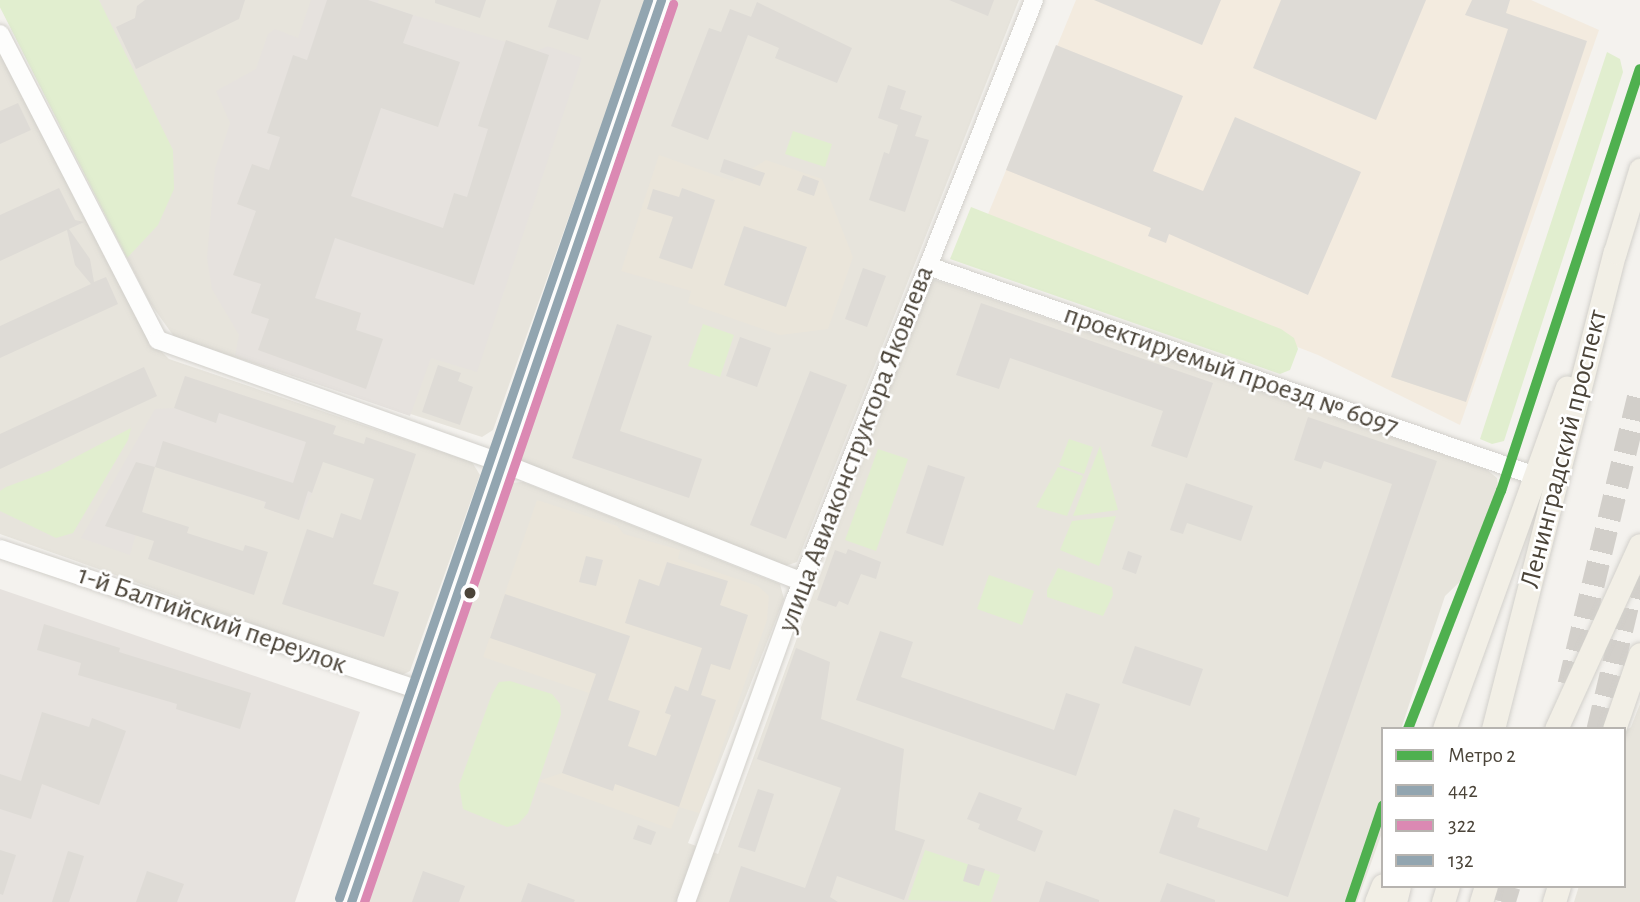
<!DOCTYPE html>
<html>
<head>
<meta charset="utf-8">
<style>
	body { margin:0 }
	#map { position:relative; width:1640px; height:902px; overflow:hidden; background:#f4f2ee; font-family:"Alegreya Sans",sans-serif }
	div>[style] { position:absolute }
	.residential>* { inset:0; background:#e7e4dc }
	.commercial>* { inset:0; background:#f3ebdf }
	.industrial>* { inset:0; background:#e6e2de }
	.education>* { inset:0; background:#eae5da }
	.green>* { inset:0; background:#e1eecf }
	.building>* { inset:0; background:#dedbd6 }
	.major-tunnel>* { height:23px; margin-top:-11.5px; transform-origin:0; background:repeating-linear-gradient(90deg,#d2cfca 0 23px,transparent 0 34px) }
	.roads { filter:drop-shadow(0 0 2px #d2d0cb) drop-shadow(0 0 2px #d2d0cb) }
	.minor>* { height:18px; margin:-9px; padding:0 9px; transform-origin:9px; border-radius:9px; background:#fdfdfc }
	.major>* { height:23px; margin:-11.5px; padding:0 11.5px; transform-origin:11.5px; border-radius:11.5px; background:#f2efe6 }
	.bus-1>* { height:9px; margin:-4.5px; padding:0 4.5px; transform-origin:4.5px; border-radius:4.5px; background:#92a5b0 }
	.bus-2>* { height:9px; margin:-4.5px; padding:0 4.5px; transform-origin:4.5px; border-radius:4.5px; background:#db89b3 }
	.bus-3>* { height:9px; margin:-4.5px; padding:0 4.5px; transform-origin:4.5px; border-radius:4.5px; background:#92a5b0 }
	.metro-1>* { height:10px; margin:-5px; padding:0 5px; transform-origin:5px; border-radius:5px; background:#4fb04f }
	.dots>* { width:19px; height:19px; translate:-50% -50%; box-sizing:border-box; border:4px solid #fff; border-radius:50% }
	span { translate:-50% -50%; white-space:nowrap; text-align:center; line-height:1.15; -webkit-text-stroke:5px #fff; paint-order:stroke }
	.street-label { font-size:28px; color:#4b4439 }
	.legend { position:absolute; left:1381px; top:727px; width:245px; height:161px; box-sizing:border-box; background:#fff; border:2px solid #b7b4b0; margin:0; padding:9px 12px; list-style:none; font-size:21px; color:#4b4439 }
	.legend li { display:flex; align-items:center; gap:14px; height:35px }
	.legend b { width:35px; border:2px solid #b7b4b0 }
</style>
</head>
<body>
<div id="map">
	<div class="residential">
		<i style="clip-path:polygon(0 0,646px 0,493px 430px,482px 437px,175px 338px,150px 303px,0 7px)"></i>
		<i style="clip-path:polygon(673px 0,1019px 0,797px 562px,785px 566px,518px 460px,515px 448px)"></i>
		<i style="clip-path:polygon(0 42px,153px 343px,169px 359px,472px 462px,480px 475px,410px 671px,400px 676px,0 534px)"></i>
		<i style="clip-path:polygon(933px 279px,1486px 469px,1497px 478px,1499px 497px,1477px 560px,1471px 571px,1445px 596px,1401px 729px,1383px 729px,1383px 830px,1357px 902px,364px 902px,508px 483px,523px 482px,780px 584px,784px 599px,688px 843px,718px 854px,875px 425px)"></i>
		<i style="clip-path:polygon(1640px 704px,1640px 902px,1574px 902px,1579px 886px,1624px 886px,1624px 732px,1631px 727px)"></i>
	</div>
	<div class="commercial">
		<i style="clip-path:polygon(1076px 0,1531px 0,1599px 30px,1460px 425px,1318px 355px,984px 224px)"></i>
	</div>
	<div class="industrial">
		<i style="clip-path:polygon(311px 0,379px 0,378px 3px,413px 15px,537px 51px,547px 46px,582px 58px,477px 372px,431px 358px,410px 416px,235px 356px,239px 335px,212px 289px,207px 258px,215px 168px,230px 123px,216px 91px,256px 69px,268px 34px,275px 29px,298px 38px)"></i>
		<i style="clip-path:polygon(185px 376px,336px 426px,312px 493px,299px 520px,264px 508px,265px 502px,155px 467px,130px 555px,81px 538px,155px 409px,175px 408px)"></i>
		<i style="clip-path:polygon(0 589px,360px 712px,295px 902px,0 902px)"></i>
	</div>
	<div class="education">
		<i style="clip-path:polygon(659px 155px,732px 181px,766px 160px,822px 179px,853px 257px,828px 329px,780px 335px,688px 303px,691px 291px,621px 271px)"></i>
		<i style="clip-path:polygon(537px 500px,617px 526px,624px 534px,680px 550px,678px 559px,758px 586px,769px 596px,767px 620px,699px 813px,679px 807px,671px 829px,538px 781px,562px 773px,589px 693px,483px 657px)"></i>
	</div>
	<div class="green">
		<i style="clip-path:polygon(0 0,99px 0,173px 150px,174px 189px,158px 225px,127px 258px,0 7px)"></i>
		<i style="clip-path:polygon(1607px 52px,1620px 59px,1623px 72px,1504px 441px,1492px 444px,1480px 439px)"></i>
		<i style="clip-path:polygon(793px 131px,832px 144px,825px 167px,785px 154px)"></i>
		<i style="clip-path:polygon(971px 207px,1281px 329px,1294px 338px,1298px 349px,1290px 370px,1280px 374px,1263px 368px,950px 259px)"></i>
		<i style="clip-path:polygon(703px 324px,734px 335px,720px 377px,688px 366px)"></i>
		<i style="clip-path:polygon(131px 428px,128px 440px,73px 533px,56px 538px,0 511px,0 491px,6px 487px,49px 471px)"></i>
		<i style="clip-path:polygon(1069px 439px,1093px 447px,1084px 474px,1059px 465px)"></i>
		<i style="clip-path:polygon(1100px 446px,1118px 510px,1073px 516px)"></i>
		<i style="clip-path:polygon(878px 449px,908px 459px,876px 551px,845px 540px)"></i>
		<i style="clip-path:polygon(1058px 467px,1083px 476px,1067px 516px,1036px 507px)"></i>
		<i style="clip-path:polygon(1116px 516px,1099px 566px,1060px 550px,1072px 521px)"></i>
		<i style="clip-path:polygon(1058px 568px,1112px 587px,1113px 595px,1103px 616px,1047px 597px,1047px 590px)"></i>
		<i style="clip-path:polygon(989px 575px,1034px 591px,1022px 625px,977px 609px)"></i>
		<i style="clip-path:polygon(510px 681px,552px 694px,560px 704px,561px 714px,528px 813px,518px 824px,507px 827px,463px 809px,459px 785px,492px 694px,499px 682px)"></i>
		<i style="clip-path:polygon(925px 850px,1000px 875px,991px 902px,908px 900px)"></i>
	</div>
	<div class="building">
		<i style="clip-path:polygon(145px 0,245px 0,239px 19px,136px 69px,116px 27px,135px 18px,137px 6px)"></i>
		<i style="clip-path:polygon(327px 0,368px 0,413px 15px,403px 43px,460px 62px,438px 127px,381px 108px,351px 196px,443px 228px,454px 193px,467px 197px,488px 129px,478px 126px,506px 40px,549px 55px,474px 285px,335px 238px,315px 298px,361px 313px,356px 330px,383px 339px,366px 389px,258px 350px,269px 319px,251px 313px,261px 284px,233px 275px,256px 211px,237px 204px,252px 164px,269px 170px,280px 137px,267px 133px,293px 55px,307px 60px)"></i>
		<i style="clip-path:polygon(435px 0,486px 0,480px 18px,435px 3px)"></i>
		<i style="clip-path:polygon(557px 0,601px 0,588px 40px,548px 27px)"></i>
		<i style="clip-path:polygon(949px 0,994px 0,988px 16px)"></i>
		<i style="clip-path:polygon(1094px 0,1221px 0,1202px 45px)"></i>
		<i style="clip-path:polygon(1281px 0,1426px 0,1376px 120px,1253px 68px)"></i>
		<i style="clip-path:polygon(1472px 0,1510px 0,1506px 13px,1587px 41px,1466px 402px,1391px 377px,1508px 29px,1465px 15px)"></i>
		<i style="clip-path:polygon(757px 2px,852px 48px,837px 83px,775px 58px,779px 48px,748px 35px,708px 140px,671px 126px,709px 28px,721px 32px,730px 9px,751px 17px)"></i>
		<i style="clip-path:polygon(1056px 45px,1183px 96px,1153px 171px,1203px 191px,1235px 117px,1361px 172px,1308px 295px,1169px 234px,1166px 243px,1148px 236px,1151px 228px,1006px 170px)"></i>
		<i style="clip-path:polygon(888px 85px,906px 91px,900px 109px,922px 116px,915px 136px,929px 140px,905px 212px,869px 200px,884px 152px,889px 154px,898px 125px,878px 118px)"></i>
		<i style="clip-path:polygon(18px 103px,31px 130px,0 144px,0 111px)"></i>
		<i style="clip-path:polygon(724px 159px,765px 173px,760px 186px,720px 172px)"></i>
		<i style="clip-path:polygon(803px 175px,819px 181px,814px 196px,797px 190px)"></i>
		<i style="clip-path:polygon(59px 188px,75px 220px,84px 222px,69px 229px,90px 259px,94px 282px,106px 277px,118px 304px,0 358px,0 326px,91px 284px,75px 265px,67px 230px,0 261px,0 215px)"></i>
		<i style="clip-path:polygon(682px 188px,715px 200px,692px 269px,659px 258px,673px 217px,647px 209px,653px 189px,679px 197px)"></i>
		<i style="clip-path:polygon(744px 226px,807px 247px,786px 307px,724px 285px)"></i>
		<i style="clip-path:polygon(863px 268px,886px 276px,867px 327px,845px 319px)"></i>
		<i style="clip-path:polygon(981px 303px,1213px 383px,1187px 458px,1151px 446px,1163px 411px,1010px 358px,999px 389px,956px 375px)"></i>
		<i style="clip-path:polygon(617px 324px,652px 336px,620px 431px,702px 459px,689px 498px,572px 458px)"></i>
		<i style="clip-path:polygon(740px 337px,771px 348px,757px 387px,726px 376px)"></i>
		<i style="clip-path:polygon(438px 365px,461px 373px,458px 381px,473px 387px,460px 425px,422px 412px)"></i>
		<i style="clip-path:polygon(144px 367px,157px 396px,0 469px,0 434px)"></i>
		<i style="clip-path:polygon(810px 371px,847px 385px,786px 539px,750px 525px)"></i>
		<i style="clip-path:polygon(185px 376px,336px 426px,333px 434px,364px 444px,366px 437px,416px 454px,373px 584px,399px 592px,384px 637px,282px 604px,307px 529px,333px 538px,341px 513px,361px 520px,374px 479px,323px 462px,312px 493px,308px 491px,299px 520px,264px 508px,266px 502px,155px 467px,163px 441px,293px 483px,306px 442px,219px 413px,216px 423px,174px 408px)"></i>
		<i style="clip-path:polygon(1308px 417px,1437px 461px,1288px 897px,1159px 853px,1174px 809px,1200px 818px,1197px 827px,1267px 851px,1299px 758px,1392px 484px,1324px 461px,1321px 469px,1294px 460px)"></i>
		<i style="clip-path:polygon(136px 462px,155px 467px,142px 512px,189px 527px,187px 533px,243px 551px,245px 545px,268px 552px,254px 595px,148px 559px,154px 541px,105px 526px)"></i>
		<i style="clip-path:polygon(928px 465px,965px 477px,943px 546px,906px 533px)"></i>
		<i style="clip-path:polygon(1186px 483px,1253px 506px,1241px 541px,1187px 523px,1183px 534px,1170px 530px)"></i>
		<i style="clip-path:polygon(848px 549px,881px 562px,876px 579px,861px 574px,848px 605px,839px 601px,836px 607px,817px 600px,835px 550px,846px 554px)"></i>
		<i style="clip-path:polygon(1128px 551px,1142px 556px,1136px 574px,1122px 569px)"></i>
		<i style="clip-path:polygon(586px 556px,603px 560px,596px 586px,579px 582px)"></i>
		<i style="clip-path:polygon(667px 562px,728px 581px,720px 605px,748px 615px,730px 670px,711px 664px,701px 695px,716px 700px,679px 807px,615px 784px,613px 791px,562px 773px,596px 674px,490px 638px,505px 594px,630px 636px,608px 700px,640px 711px,628px 746px,656px 756px,671px 715px,665px 713px,675px 686px,688px 691px,702px 648px,625px 623px,639px 579px,659px 586px)"></i>
		<i style="clip-path:polygon(44px 624px,120px 648px,119px 652px,251px 693px,240px 729px,176px 709px,177px 704px,78px 675px,81px 663px,37px 650px)"></i>
		<i style="clip-path:polygon(880px 631px,913px 642px,901px 677px,1054px 730px,1066px 693px,1100px 704px,1076px 776px,856px 700px)"></i>
		<i style="clip-path:polygon(1135px 646px,1203px 669px,1190px 706px,1122px 683px)"></i>
		<i style="clip-path:polygon(796px 648px,830px 662px,821px 719px,904px 749px,895px 830px,925px 840px,904px 900px,837px 876px,830px 897px,838px 902px,729px 902px,741px 866px,805px 888px,841px 788px,757px 759px)"></i>
		<i style="clip-path:polygon(42px 712px,89px 727px,92px 718px,126px 731px,99px 805px,42px 784px,31px 819px,0 809px,0 774px,21px 781px)"></i>
		<i style="clip-path:polygon(758px 789px,774px 794px,755px 852px,738px 847px)"></i>
		<i style="clip-path:polygon(979px 792px,1022px 808px,1017px 820px,1043px 831px,1035px 852px,978px 829px,980px 824px,967px 819px)"></i>
		<i style="clip-path:polygon(638px 825px,656px 832px,651px 845px,633px 839px)"></i>
		<i style="clip-path:polygon(0 850px,16px 855px,3px 895px,0 894px)"></i>
		<i style="clip-path:polygon(68px 851px,84px 856px,74px 888px,69px 902px,52px 902px)"></i>
		<i style="clip-path:polygon(968px 864px,985px 869px,979px 886px,963px 881px)"></i>
		<i style="clip-path:polygon(147px 871px,184px 884px,177px 902px,136px 902px)"></i>
		<i style="clip-path:polygon(423px 871px,465px 886px,459px 902px,412px 902px)"></i>
		<i style="clip-path:polygon(1046px 881px,1099px 900px,1099px 902px,1039px 902px)"></i>
		<i style="clip-path:polygon(528px 883px,575px 900px,574px 902px,521px 902px)"></i>
		<i style="clip-path:polygon(1167px 883px,1215px 900px,1215px 902px,1160px 902px)"></i>
	</div>
	<div class="major-tunnel">
		<i style="left:1569px;top:684px;width:301px;rotate:-76.4deg"></i>
		<i style="left:1598px;top:729px;width:169px;rotate:-76.6deg"></i>
		<i style="left:1504px;top:902px;width:17px;rotate:-73deg"></i>
	</div>
	<div class="roads">
		<div class="minor">
			<i style="left:0;top:34px;width:344px;rotate:62.7deg"></i>
			<i style="left:158px;top:340px;width:365px;rotate:19.7deg"></i>
			<i style="left:502px;top:463px;width:323px;rotate:21.6deg"></i>
			<i style="left:928px;top:266px;width:642px;rotate:19.08deg"></i>
			<i style="left:0;top:549px;width:447px;rotate:18.6deg"></i>
			<i style="left:351px;top:902px;width:954px;rotate:-71.03deg"></i>
			<i style="left:686px;top:902px;width:321px;rotate:-70.2deg"></i>
			<i style="left:795px;top:600px;width:646px;rotate:-68.28deg"></i>
		</div>
		<div class="major">
			<i style="left:1444px;top:729px;width:363px;rotate:-70.2deg"></i>
			<i style="left:1493px;top:729px;width:492px;rotate:-75.7deg"></i>
			<i style="left:1615px;top:252px;width:86px;rotate:-73deg"></i>
			<i style="left:1556px;top:729px;width:202px;rotate:-65.5deg"></i>
			<i style="left:1614px;top:729px;width:79px;rotate:-70.9deg"></i>
			<i style="left:1376px;top:902px;width:18px;rotate:-68deg"></i>
			<i style="left:1395px;top:902px;width:16px;rotate:-76deg"></i>
			<i style="left:1443px;top:902px;width:17px;rotate:-73deg"></i>
			<i style="left:1481px;top:902px;width:17px;rotate:-73deg"></i>
			<i style="left:1554px;top:902px;width:17px;rotate:-73deg"></i>
		</div>
	</div>
	<div class="bus-1">
		<i style="left:351px;top:902px;width:954px;rotate:-71.03deg"></i>
	</div>
	<div class="bus-2">
		<i style="left:364px;top:902px;width:950px;rotate:-71.01deg"></i>
	</div>
	<div class="bus-3">
		<i style="left:339px;top:898px;width:950px;rotate:-71.01deg"></i>
	</div>
	<div class="metro-1">
		<i style="left:1408px;top:729px;width:256px;rotate:-68.7deg"></i>
		<i style="left:1501px;top:491px;width:444px;rotate:-71.8deg"></i>
		<i style="left:1350px;top:902px;width:102px;rotate:-71.2deg"></i>
	</div>
	<div class="dots">
		<i style="left:470px;top:593px;background:#4b4439"></i>
	</div>
	<div class="street-label">
		<span style="left:1231px;top:371px;rotate:19deg">проектируемый проезд № 6097</span>
		<span style="left:856px;top:449px;rotate:-69deg">улица Авиаконструктора Яковлева</span>
		<span style="left:1564px;top:449px;rotate:-76deg">Ленинградский проспект</span>
		<span style="left:212px;top:620px;rotate:19deg">1-й Балтийский переулок</span>
	</div>
	<ul class="legend">
	<li><b style="height:9px;background:#4fb04f"></b>Метро 2</li>
	<li><b style="height:9px;background:#92a5b0"></b>442</li>
	<li><b style="height:9px;background:#db89b3"></b>322</li>
	<li><b style="height:9px;background:#92a5b0"></b>132</li>
	</ul>
</div>
</body>
</html>
